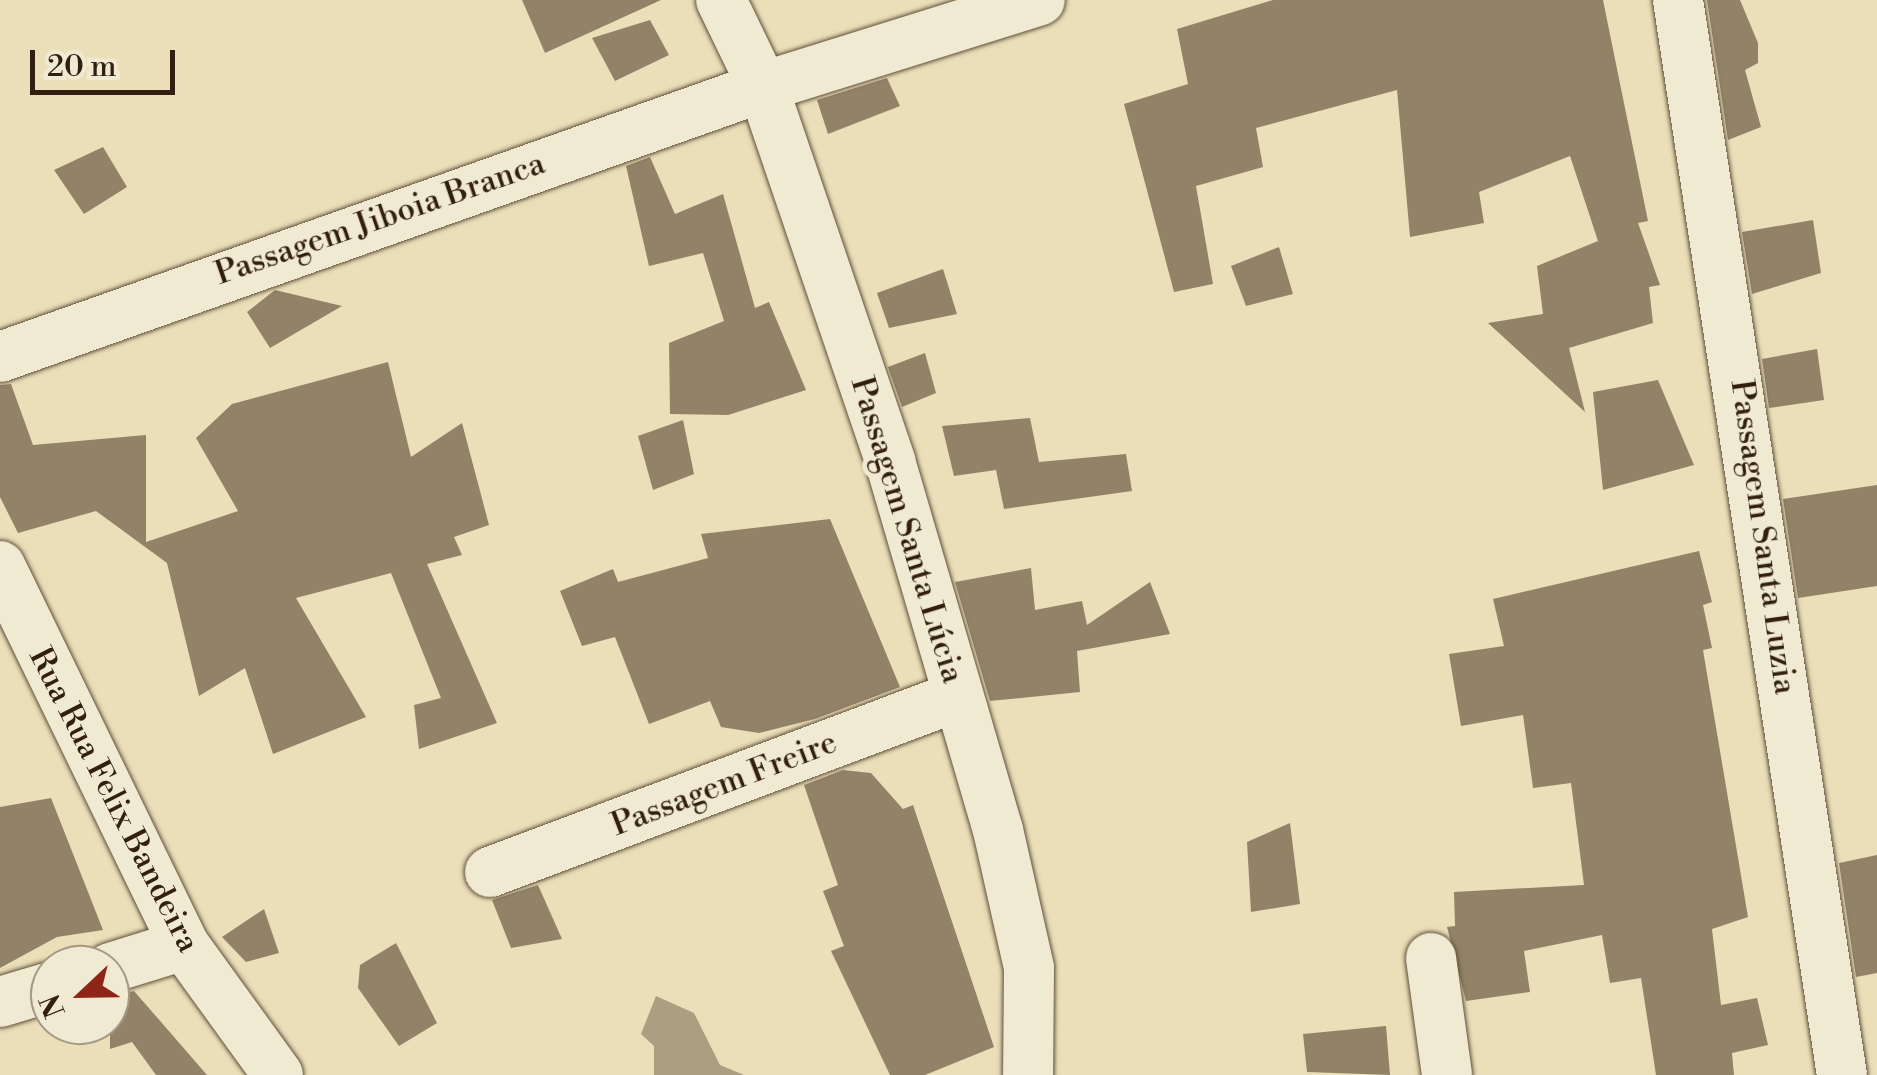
<!DOCTYPE html>
<html>
<head>
<meta charset="utf-8">
<style>
	body { margin:0 }
	#map { position:relative; width:1877px; height:1075px; overflow:hidden; background:#eadfb9; font-family:"Libre Bodoni",serif }
	div>[style] { position:absolute }
	.water>* { inset:0; background:#ac9e80 }
	.building>* { inset:0; background:#928368 }
	.roads { filter:drop-shadow(0 0 2px #614f3b) drop-shadow(0 0 2px #614f3b) }
	.minor>* { height:50px; margin:-25px; padding:0 25px; transform-origin:25px; border-radius:25px; background:#f1ead2 }
	span { translate:-50% -50%; white-space:nowrap; text-align:center; line-height:1.15; -webkit-text-stroke:10px #f1ead2; paint-order:stroke }
	.street-label { font-size:32px; color:#331f11 }
	.north { position:absolute; left:30px; top:945px; width:100px; height:100px; box-sizing:border-box; background:#f1ead2; border:2px solid #a59985; border-radius:50%; rotate:248deg; font-size:28px; font-weight:700; line-height:40px; text-align:center; color:#331f11 }
	.north::after { content:''; display:block; margin:auto; width:35px; height:45px; background:#8f2418; clip-path:polygon(50% 0,100% 100%,50% 72%,0 100%) }
	.scale { position:absolute; left:30px; top:50px; width:145px; height:45px; box-sizing:border-box; border:5px solid #331f11; border-top:0; padding-left:12px; font-size:30px; line-height:35px; white-space:nowrap; color:#331f11; -webkit-text-stroke:8px #f1ead2; paint-order:stroke }
</style>
</head>
<body>
<div id="map">
	<div class="water">
		<i style="clip-path:polygon(656px 996px,694px 1013px,720px 1065px,744px 1075px,654px 1075px,654px 1046px,641px 1034px)"></i>
	</div>
	<div class="building">
		<i style="clip-path:polygon(522px 0,661px 0,545px 53px)"></i>
		<i style="clip-path:polygon(1273px 0,1603px 0,1648px 221px,1638px 223px,1660px 285px,1649px 287px,1653px 323px,1569px 348px,1585px 412px,1488px 323px,1543px 314px,1537px 266px,1598px 241px,1570px 156px,1479px 192px,1484px 223px,1410px 237px,1397px 90px,1256px 128px,1263px 167px,1196px 186px,1213px 284px,1174px 292px,1124px 104px,1188px 84px,1177px 29px)"></i>
		<i style="clip-path:polygon(1707px 0,1740px 0,1758px 43px,1758px 63px,1745px 70px,1761px 127px,1728px 140px)"></i>
		<i style="clip-path:polygon(650px 20px,669px 55px,615px 81px,592px 38px)"></i>
		<i style="clip-path:polygon(887px 78px,900px 106px,828px 134px,817px 100px)"></i>
		<i style="clip-path:polygon(103px 147px,127px 187px,84px 214px,54px 170px)"></i>
		<i style="clip-path:polygon(650px 157px,675px 214px,723px 194px,755px 308px,769px 302px,806px 390px,728px 415px,670px 414px,669px 343px,724px 321px,703px 253px,649px 266px,626px 166px)"></i>
		<i style="clip-path:polygon(1813px 220px,1821px 273px,1752px 294px,1742px 232px)"></i>
		<i style="clip-path:polygon(1279px 247px,1293px 294px,1246px 306px,1231px 266px)"></i>
		<i style="clip-path:polygon(943px 269px,957px 314px,889px 328px,877px 293px)"></i>
		<i style="clip-path:polygon(275px 290px,342px 306px,270px 348px,247px 312px)"></i>
		<i style="clip-path:polygon(1817px 349px,1824px 400px,1769px 408px,1762px 359px)"></i>
		<i style="clip-path:polygon(925px 353px,936px 393px,902px 407px,888px 367px)"></i>
		<i style="clip-path:polygon(388px 362px,411px 457px,462px 423px,489px 525px,454px 537px,462px 555px,427px 564px,497px 723px,419px 749px,414px 705px,441px 698px,391px 573px,296px 598px,366px 717px,273px 754px,245px 668px,199px 696px,167px 563px,96px 511px,18px 533px,0 497px,0 385px,11px 384px,33px 445px,146px 435px,146px 542px,238px 511px,196px 438px,232px 404px)"></i>
		<i style="clip-path:polygon(1658px 380px,1694px 465px,1603px 490px,1593px 392px)"></i>
		<i style="clip-path:polygon(1030px 418px,1039px 462px,1126px 454px,1132px 491px,1004px 509px,996px 470px,954px 476px,942px 426px)"></i>
		<i style="clip-path:polygon(683px 420px,694px 474px,653px 490px,638px 436px)"></i>
		<i style="clip-path:polygon(1877px 485px,1877px 586px,1798px 598px,1783px 499px)"></i>
		<i style="clip-path:polygon(830px 519px,900px 687px,815px 719px,759px 733px,721px 727px,710px 701px,649px 724px,615px 637px,582px 646px,560px 591px,613px 569px,618px 582px,708px 558px,701px 534px)"></i>
		<i style="clip-path:polygon(1699px 551px,1712px 602px,1703px 605px,1712px 648px,1703px 650px,1748px 917px,1712px 929px,1721px 1005px,1757px 998px,1768px 1045px,1732px 1053px,1734px 1075px,1656px 1075px,1641px 978px,1610px 983px,1602px 935px,1524px 951px,1530px 992px,1466px 1001px,1447px 927px,1455px 926px,1454px 892px,1584px 885px,1571px 783px,1533px 788px,1523px 715px,1461px 726px,1449px 654px,1504px 646px,1493px 599px)"></i>
		<i style="clip-path:polygon(1031px 568px,1035px 610px,1082px 601px,1087px 625px,1150px 582px,1170px 634px,1077px 651px,1080px 692px,990px 701px,955px 582px)"></i>
		<i style="clip-path:polygon(843px 770px,871px 773px,903px 809px,913px 805px,994px 1047px,925px 1075px,890px 1075px,831px 951px,844px 946px,823px 891px,838px 885px,804px 785px)"></i>
		<i style="clip-path:polygon(51px 798px,103px 930px,57px 937px,0 968px,0 807px)"></i>
		<i style="clip-path:polygon(1290px 823px,1300px 904px,1251px 912px,1247px 842px)"></i>
		<i style="clip-path:polygon(1877px 855px,1877px 973px,1856px 977px,1839px 863px)"></i>
		<i style="clip-path:polygon(538px 885px,562px 939px,511px 948px,492px 900px)"></i>
		<i style="clip-path:polygon(264px 909px,279px 953px,246px 962px,222px 937px)"></i>
		<i style="clip-path:polygon(396px 943px,437px 1023px,399px 1046px,358px 988px,360px 965px)"></i>
		<i style="clip-path:polygon(134px 991px,168px 1030px,207px 1075px,156px 1075px,132px 1042px,110px 1049px,110px 996px)"></i>
		<i style="clip-path:polygon(1386px 1026px,1390px 1075px,1307px 1072px,1303px 1034px)"></i>
	</div>
	<div class="roads">
		<div class="minor">
			<i style="left:721px;top:0;width:97px;rotate:64.2deg"></i>
			<i style="left:763px;top:87px;width:395px;rotate:71.2deg"></i>
			<i style="left:890px;top:461px;width:384px;rotate:73.7deg"></i>
			<i style="left:998px;top:830px;width:141px;rotate:77.3deg"></i>
			<i style="left:1029px;top:968px;width:107px;rotate:90.5deg"></i>
			<i style="left:1678px;top:0;width:1087px;rotate:81.33deg"></i>
			<i style="left:0;top:357px;width:809px;rotate:-19.49deg"></i>
			<i style="left:763px;top:87px;width:290px;rotate:-17.4deg"></i>
			<i style="left:0;top:566px;width:421px;rotate:64.1deg"></i>
			<i style="left:184px;top:945px;width:160px;rotate:54.1deg"></i>
			<i style="left:490px;top:872px;width:500px;rotate:-20.6deg"></i>
			<i style="left:1431px;top:958px;width:118px;rotate:82.2deg"></i>
			<i style="left:110px;top:968px;width:77px;rotate:-17.3deg"></i>
			<i style="left:0;top:1002px;width:52px;rotate:-16.7deg"></i>
		</div>
	</div>
	<div class="street-label">
		<span style="left:380px;top:219px;rotate:-19deg">Passagem Jiboia Branca</span>
		<span style="left:907px;top:530px;rotate:73deg">Passagem Santa Lúcia</span>
		<span style="left:1763px;top:537px;rotate:82deg">Passagem Santa Luzia</span>
		<span style="left:724px;top:784px;rotate:-21deg">Passagem Freire</span>
		<span style="left:114px;top:800px;rotate:63deg">Rua Rua Felix Bandeira</span>
	</div>
	<div class="north">N</div>
	<div class="scale">20 m</div>
</div>
</body>
</html>
